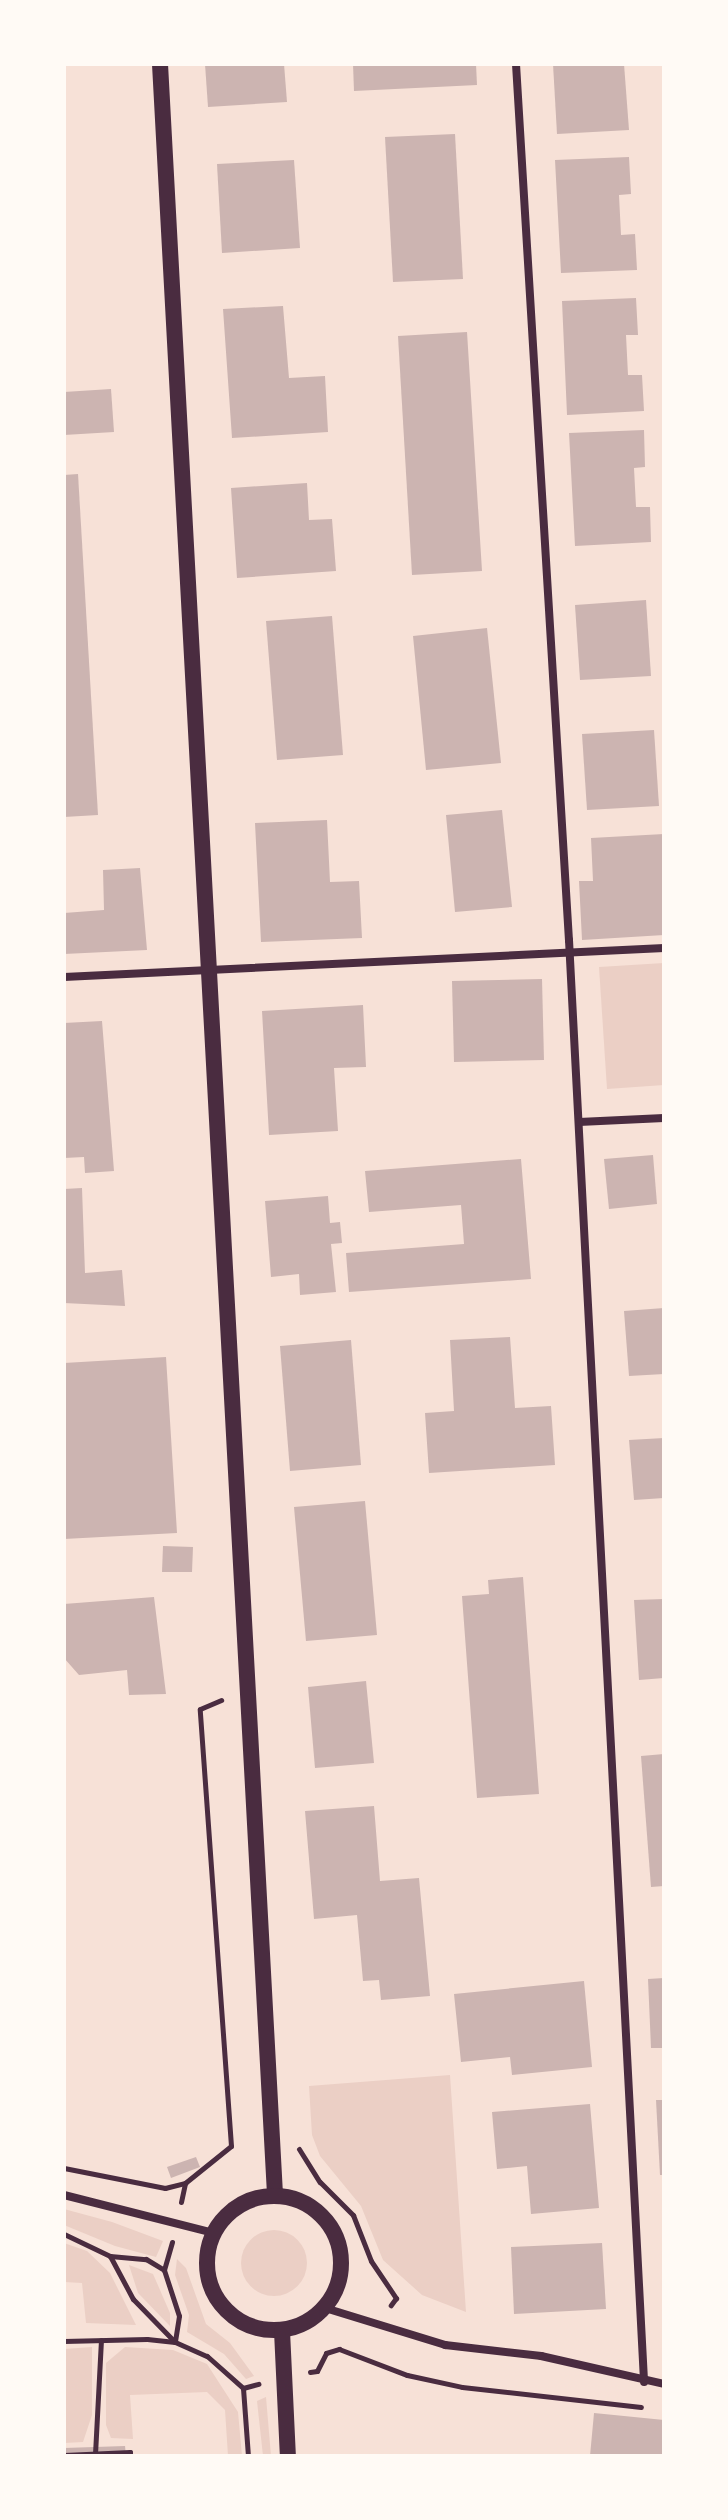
<!DOCTYPE html>
<html>
<head>
<meta charset="utf-8">
<style>
	body { margin:0 }
	#map { position:relative; width:728px; height:2520px; overflow:hidden; background:#f7e1d7; font-family:Commissioner,sans-serif }
	div>[style] { position:absolute }
	.green>* { inset:0; background:#ebcfc5 }
	.round { border-radius:50% }
	.building>* { inset:0; background:#ccb4b1 }
	.path>* { height:5px; margin:-2.5px; padding:0 2.5px; transform-origin:2.5px; border-radius:2.5px; background:#4a2c40 }
	.minor>* { height:8px; margin:-4px; padding:0 4px; transform-origin:4px; border-radius:4px; background:#4a2c40 }
	.secondary>* { height:16px; margin:-8px; padding:0 8px; transform-origin:8px; border-radius:8px; background:#4a2c40 }
	.secondary>.ring { margin:-8px; padding:0; box-sizing:content-box; background:none; border:16px solid #4a2c40; border-radius:50% }
	span { translate:-50% -50%; white-space:nowrap; text-align:center; line-height:1.15; -webkit-text-stroke:6px #fffaf5; paint-order:stroke }
	.frame { position:absolute; inset:0; border:66px solid #fffaf5; pointer-events:none }
</style>
</head>
<body>
<div id="map">
	<div class="green">
		<i style="clip-path:polygon(664px 963px,664px 1085px,607px 1089px,599px 967px)"></i>
		<i style="clip-path:polygon(450px 2075px,466px 2312px,422px 2295px,383px 2260px,361px 2206px,320px 2156px,312px 2135px,309px 2086px)"></i>
		<i style="clip-path:polygon(64px 2209px,112px 2222px,163px 2241px,156px 2257px,115px 2246px,64px 2225px)"></i>
		<i class="round" style="left:241px;top:2230px;width:66px;height:66px"></i>
		<i style="clip-path:polygon(64px 2243px,87px 2251px,110px 2273px,136px 2325px,86px 2323px,82px 2283px,64px 2282px)"></i>
		<i style="clip-path:polygon(177px 2259px,186px 2268px,206px 2324px,230px 2343px,254px 2376px,246px 2379px,224px 2354px,187px 2332px,189px 2315px,175px 2275px)"></i>
		<i style="clip-path:polygon(129px 2265px,153px 2274px,170px 2313px,170px 2326px,138px 2293px)"></i>
		<i style="clip-path:polygon(92px 2347px,92px 2415px,83px 2442px,64px 2443px,64px 2349px)"></i>
		<i style="clip-path:polygon(125px 2347px,173px 2350px,207px 2364px,238px 2412px,242px 2456px,228px 2456px,225px 2410px,207px 2392px,130px 2395px,133px 2439px,111px 2438px,106px 2425px,106px 2363px)"></i>
		<i style="clip-path:polygon(266px 2397px,271px 2456px,263px 2456px,257px 2401px)"></i>
	</div>
	<div class="building">
		<i style="clip-path:polygon(205px 64px,284px 64px,287px 102px,208px 107px)"></i>
		<i style="clip-path:polygon(353px 64px,476px 64px,477px 85px,354px 91px)"></i>
		<i style="clip-path:polygon(553px 64px,624px 64px,629px 130px,557px 134px)"></i>
		<i style="clip-path:polygon(455px 134px,463px 279px,393px 282px,385px 137px)"></i>
		<i style="clip-path:polygon(629px 157px,631px 194px,619px 195px,621px 235px,635px 234px,637px 270px,561px 273px,555px 160px)"></i>
		<i style="clip-path:polygon(294px 160px,300px 248px,222px 253px,217px 164px)"></i>
		<i style="clip-path:polygon(636px 298px,638px 335px,626px 335px,628px 375px,642px 375px,644px 411px,567px 415px,562px 301px)"></i>
		<i style="clip-path:polygon(283px 306px,289px 378px,325px 376px,328px 432px,232px 438px,223px 309px)"></i>
		<i style="clip-path:polygon(467px 332px,482px 571px,412px 575px,398px 336px)"></i>
		<i style="clip-path:polygon(111px 389px,114px 432px,64px 435px,64px 392px)"></i>
		<i style="clip-path:polygon(644px 430px,645px 467px,634px 468px,636px 507px,650px 507px,651px 542px,575px 546px,569px 433px)"></i>
		<i style="clip-path:polygon(78px 474px,98px 815px,64px 817px,64px 475px)"></i>
		<i style="clip-path:polygon(307px 483px,309px 520px,332px 519px,336px 571px,237px 578px,231px 488px)"></i>
		<i style="clip-path:polygon(646px 600px,651px 676px,580px 680px,575px 605px)"></i>
		<i style="clip-path:polygon(332px 616px,343px 755px,277px 760px,266px 621px)"></i>
		<i style="clip-path:polygon(487px 628px,501px 763px,426px 770px,413px 636px)"></i>
		<i style="clip-path:polygon(654px 730px,659px 806px,587px 810px,582px 734px)"></i>
		<i style="clip-path:polygon(502px 810px,512px 907px,455px 912px,446px 815px)"></i>
		<i style="clip-path:polygon(327px 820px,330px 882px,359px 881px,362px 938px,261px 942px,255px 823px)"></i>
		<i style="clip-path:polygon(664px 834px,664px 935px,582px 940px,579px 881px,593px 881px,591px 838px)"></i>
		<i style="clip-path:polygon(140px 868px,147px 950px,64px 954px,64px 913px,104px 910px,103px 870px)"></i>
		<i style="clip-path:polygon(542px 979px,544px 1060px,454px 1062px,452px 981px)"></i>
		<i style="clip-path:polygon(363px 1005px,366px 1067px,334px 1068px,338px 1131px,269px 1135px,262px 1011px)"></i>
		<i style="clip-path:polygon(102px 1021px,114px 1171px,85px 1173px,84px 1157px,64px 1158px,64px 1023px)"></i>
		<i style="clip-path:polygon(653px 1155px,657px 1204px,609px 1209px,604px 1159px)"></i>
		<i style="clip-path:polygon(521px 1159px,531px 1279px,349px 1292px,346px 1253px,464px 1244px,461px 1205px,369px 1212px,365px 1171px)"></i>
		<i style="clip-path:polygon(82px 1188px,85px 1273px,122px 1270px,125px 1306px,64px 1303px,64px 1189px)"></i>
		<i style="clip-path:polygon(328px 1196px,330px 1223px,340px 1222px,342px 1243px,331px 1244px,336px 1292px,300px 1295px,299px 1274px,271px 1277px,265px 1201px)"></i>
		<i style="clip-path:polygon(664px 1308px,664px 1374px,629px 1376px,624px 1311px)"></i>
		<i style="clip-path:polygon(510px 1337px,515px 1408px,551px 1406px,555px 1465px,429px 1473px,425px 1413px,454px 1411px,450px 1340px)"></i>
		<i style="clip-path:polygon(351px 1340px,361px 1465px,290px 1471px,280px 1346px)"></i>
		<i style="clip-path:polygon(166px 1357px,177px 1533px,64px 1539px,64px 1363px)"></i>
		<i style="clip-path:polygon(664px 1438px,664px 1498px,634px 1500px,629px 1440px)"></i>
		<i style="clip-path:polygon(365px 1501px,377px 1635px,306px 1641px,294px 1507px)"></i>
		<i style="clip-path:polygon(163px 1546px,193px 1547px,192px 1572px,162px 1572px)"></i>
		<i style="clip-path:polygon(523px 1577px,539px 1794px,477px 1798px,462px 1596px,489px 1594px,488px 1580px)"></i>
		<i style="clip-path:polygon(154px 1597px,166px 1694px,129px 1695px,127px 1670px,79px 1675px,64px 1658px,64px 1604px)"></i>
		<i style="clip-path:polygon(664px 1599px,664px 1678px,639px 1680px,634px 1600px)"></i>
		<i style="clip-path:polygon(366px 1681px,374px 1763px,315px 1768px,308px 1687px)"></i>
		<i style="clip-path:polygon(664px 1754px,664px 1886px,651px 1887px,641px 1756px)"></i>
		<i style="clip-path:polygon(374px 1806px,380px 1881px,419px 1878px,430px 1996px,381px 2000px,379px 1980px,363px 1981px,357px 1915px,314px 1919px,305px 1811px)"></i>
		<i style="clip-path:polygon(664px 1978px,664px 2048px,651px 2048px,648px 1979px)"></i>
		<i style="clip-path:polygon(584px 1981px,592px 2067px,512px 2075px,510px 2057px,461px 2062px,454px 1994px)"></i>
		<i style="clip-path:polygon(656px 2100px,664px 2100px,664px 2175px,660px 2175px)"></i>
		<i style="clip-path:polygon(590px 2104px,599px 2208px,531px 2214px,527px 2166px,497px 2169px,492px 2112px)"></i>
		<i style="clip-path:polygon(196px 2157px,200px 2167px,171px 2178px,167px 2167px)"></i>
		<i style="clip-path:polygon(602px 2243px,606px 2309px,514px 2314px,511px 2247px)"></i>
		<i style="clip-path:polygon(594px 2413px,664px 2420px,664px 2456px,590px 2456px)"></i>
		<i style="clip-path:polygon(125px 2446px,126px 2456px,64px 2456px,64px 2448px)"></i>
	</div>
	<div class="path">
		<i style="left:299px;top:2149px;width:39px;rotate:58deg"></i>
		<i style="left:320px;top:2182px;width:47px;rotate:45deg"></i>
		<i style="left:353px;top:2215px;width:49px;rotate:68.6deg"></i>
		<i style="left:371px;top:2261px;width:45px;rotate:56deg"></i>
		<i style="left:396px;top:2298px;width:9px;rotate:126deg"></i>
		<i style="left:64px;top:2168px;width:103px;rotate:11.2deg"></i>
		<i style="left:165px;top:2188px;width:21px;rotate:-14deg"></i>
		<i style="left:185px;top:2183px;width:59px;rotate:-38.8deg"></i>
		<i style="left:231px;top:2146px;width:438px;rotate:-94.1deg"></i>
		<i style="left:200px;top:1709px;width:23px;rotate:-23deg"></i>
		<i style="left:181px;top:2202px;width:19px;rotate:-78deg"></i>
		<i style="left:64px;top:2234px;width:51px;rotate:25.6deg"></i>
		<i style="left:110px;top:2256px;width:49px;rotate:61.9deg"></i>
		<i style="left:133px;top:2299px;width:59px;rotate:45.7deg"></i>
		<i style="left:172px;top:2242px;width:29px;rotate:106deg"></i>
		<i style="left:164px;top:2270px;width:48px;rotate:71.9deg"></i>
		<i style="left:179px;top:2316px;width:26px;rotate:99deg"></i>
		<i style="left:110px;top:2256px;width:36px;rotate:5deg"></i>
		<i style="left:146px;top:2259px;width:21px;rotate:31deg"></i>
		<i style="left:64px;top:2341px;width:83px;rotate:-1.4deg"></i>
		<i style="left:147px;top:2339px;width:28px;rotate:6deg"></i>
		<i style="left:175px;top:2342px;width:35px;rotate:24deg"></i>
		<i style="left:207px;top:2356px;width:48px;rotate:41.6deg"></i>
		<i style="left:243px;top:2388px;width:68px;rotate:85.8deg"></i>
		<i style="left:310px;top:2372px;width:7px;rotate:-8deg"></i>
		<i style="left:317px;top:2371px;width:20px;rotate:-63deg"></i>
		<i style="left:326px;top:2353px;width:14px;rotate:-17deg"></i>
		<i style="left:339px;top:2349px;width:73px;rotate:20.9deg"></i>
		<i style="left:407px;top:2375px;width:56px;rotate:12.3deg"></i>
		<i style="left:462px;top:2387px;width:180px;rotate:6.4deg"></i>
		<i style="left:243px;top:2388px;width:16px;rotate:-15deg"></i>
		<i style="left:95px;top:2454px;width:114px;rotate:-87deg"></i>
		<i style="left:64px;top:2455px;width:66px;rotate:-2.6deg"></i>
		<i style="left:130px;top:2452px;width:4px;rotate:90deg"></i>
	</div>
	<div class="minor">
		<i style="left:516px;top:64px;width:878px;rotate:86.54deg"></i>
		<i style="left:569px;top:940px;width:1444px;rotate:87.02deg"></i>
		<i style="left:64px;top:977px;width:601px;rotate:-2.77deg"></i>
		<i style="left:579px;top:1122px;width:85px;rotate:-2.7deg"></i>
		<i style="left:64px;top:2195px;width:155px;rotate:14.2deg"></i>
		<i style="left:325px;top:2308px;width:126px;rotate:17.1deg"></i>
		<i style="left:445px;top:2345px;width:97px;rotate:6.5deg"></i>
		<i style="left:541px;top:2356px;width:126px;rotate:12.8deg"></i>
	</div>
	<div class="secondary">
		<i style="left:160px;top:64px;width:2135px;rotate:86.91deg"></i>
		<i class="ring" style="left:207px;top:2196px;width:118px;height:118px"></i>
		<i style="left:282px;top:2331px;width:125px;rotate:87.3deg"></i>
	</div>
	<div class="frame"></div>
</div>
</body>
</html>
